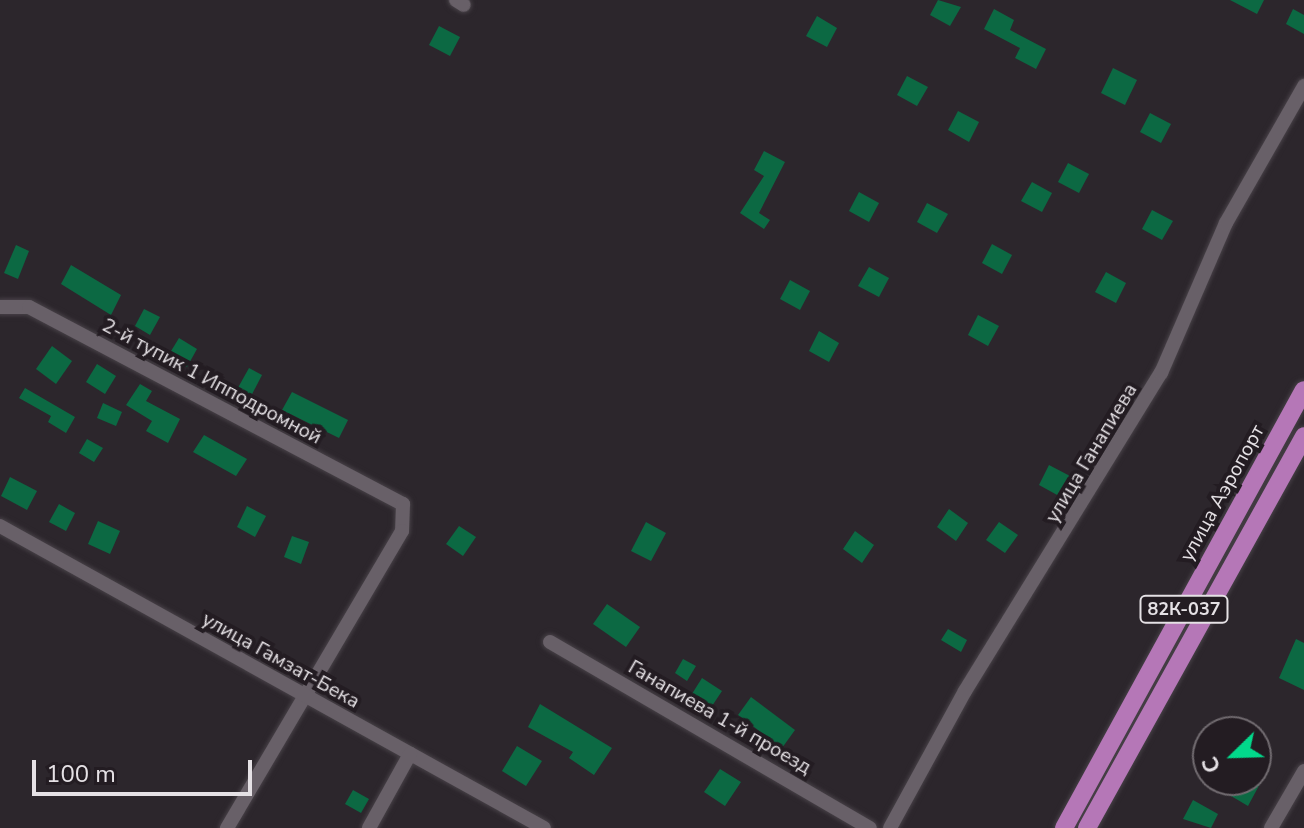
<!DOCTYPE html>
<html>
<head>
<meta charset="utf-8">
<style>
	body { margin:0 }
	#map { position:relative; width:1304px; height:828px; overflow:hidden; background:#2c262c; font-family:"Nunito Sans",sans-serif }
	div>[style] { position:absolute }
	.building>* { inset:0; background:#0c6943 }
	.roads { filter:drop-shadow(0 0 2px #474147) drop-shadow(0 0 2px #474147) }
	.minor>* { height:14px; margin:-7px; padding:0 7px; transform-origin:7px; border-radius:7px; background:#686068 }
	.major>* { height:18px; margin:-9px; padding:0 9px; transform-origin:9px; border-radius:9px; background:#b577b7 }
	span { translate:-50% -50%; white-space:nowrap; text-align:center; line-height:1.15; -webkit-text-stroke:8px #231c22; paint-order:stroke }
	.shield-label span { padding:2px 6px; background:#231c22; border:2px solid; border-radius:6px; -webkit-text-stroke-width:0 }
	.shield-label { font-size:18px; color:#e5e1e5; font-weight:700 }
	.street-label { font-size:20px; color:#e5e1e5 }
	.north { position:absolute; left:1192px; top:716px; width:80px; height:80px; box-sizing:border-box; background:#231c22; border:2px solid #716b70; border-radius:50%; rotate:247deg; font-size:22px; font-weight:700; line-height:32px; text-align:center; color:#e5e1e5 }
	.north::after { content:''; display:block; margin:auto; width:28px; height:36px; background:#02d98b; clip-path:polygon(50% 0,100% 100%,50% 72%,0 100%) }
	.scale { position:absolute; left:32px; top:760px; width:220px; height:36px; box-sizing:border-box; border:4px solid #e5e1e5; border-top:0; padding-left:10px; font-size:24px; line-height:28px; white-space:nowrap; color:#e5e1e5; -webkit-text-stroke:6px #231c22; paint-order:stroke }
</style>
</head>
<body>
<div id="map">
	<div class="building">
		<i style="clip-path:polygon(938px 0,961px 7px,950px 26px,930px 15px)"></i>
		<i style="clip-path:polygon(1230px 0,1264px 0,1257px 14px)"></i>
		<i style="clip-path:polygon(994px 9px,1014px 20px,1010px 30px,1046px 49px,1036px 69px,1015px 58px,1020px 48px,984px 29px)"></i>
		<i style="clip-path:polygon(1293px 9px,1304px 15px,1304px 34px,1286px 24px)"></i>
		<i style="clip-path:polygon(817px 16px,837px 28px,827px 47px,806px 36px)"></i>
		<i style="clip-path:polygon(439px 26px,460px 37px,450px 56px,429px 45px)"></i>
		<i style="clip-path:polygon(1113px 68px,1137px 80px,1125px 105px,1101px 93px)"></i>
		<i style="clip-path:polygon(907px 76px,928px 87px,917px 106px,897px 95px)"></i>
		<i style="clip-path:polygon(958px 111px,979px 122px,969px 142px,948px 130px)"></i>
		<i style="clip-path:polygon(1150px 113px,1171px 124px,1161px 143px,1140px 132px)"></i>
		<i style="clip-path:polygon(764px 151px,785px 162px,759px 213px,770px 220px,764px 229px,740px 213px,764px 176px,754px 170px)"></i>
		<i style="clip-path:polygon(1068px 163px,1089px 174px,1079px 193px,1058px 182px)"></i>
		<i style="clip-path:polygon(1032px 182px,1052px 193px,1042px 212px,1021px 201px)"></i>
		<i style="clip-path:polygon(859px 192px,879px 203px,869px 222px,849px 211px)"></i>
		<i style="clip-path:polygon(927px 203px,948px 214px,937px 233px,917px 222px)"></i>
		<i style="clip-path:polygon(1152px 210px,1173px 221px,1162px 240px,1142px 229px)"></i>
		<i style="clip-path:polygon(992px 244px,1012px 255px,1002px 274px,982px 263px)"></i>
		<i style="clip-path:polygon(16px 245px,29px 251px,18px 279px,4px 273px)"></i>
		<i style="clip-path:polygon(71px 265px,121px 295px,111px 315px,61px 284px)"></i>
		<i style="clip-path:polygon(869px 267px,889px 278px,879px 297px,858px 286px)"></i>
		<i style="clip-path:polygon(1106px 272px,1126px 283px,1116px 303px,1095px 292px)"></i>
		<i style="clip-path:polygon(790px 280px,810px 291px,800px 310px,780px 299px)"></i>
		<i style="clip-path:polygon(144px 309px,160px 317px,150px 335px,135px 326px)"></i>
		<i style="clip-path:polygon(978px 315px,999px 326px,988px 346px,968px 335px)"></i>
		<i style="clip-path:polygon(819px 331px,839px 343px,829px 362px,809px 351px)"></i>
		<i style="clip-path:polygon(179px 338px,197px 349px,187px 367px,168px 356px)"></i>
		<i style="clip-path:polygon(52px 346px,72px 361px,56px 384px,36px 369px)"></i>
		<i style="clip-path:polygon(97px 364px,116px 376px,105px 394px,86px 382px)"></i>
		<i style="clip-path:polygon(249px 368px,262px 375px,249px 400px,235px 393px)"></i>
		<i style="clip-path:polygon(140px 384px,152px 391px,146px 401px,180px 419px,168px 443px,146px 431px,152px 421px,126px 405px)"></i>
		<i style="clip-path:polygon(25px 388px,75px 417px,66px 433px,48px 422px,51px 416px,19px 398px)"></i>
		<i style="clip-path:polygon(292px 392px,348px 420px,339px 438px,282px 410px)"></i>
		<i style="clip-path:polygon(103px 403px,122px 412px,116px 426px,97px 418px)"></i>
		<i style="clip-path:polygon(204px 435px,247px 459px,236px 476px,193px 452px)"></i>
		<i style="clip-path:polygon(87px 439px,103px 448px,94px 462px,79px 453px)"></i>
		<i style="clip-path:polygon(1049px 465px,1070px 476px,1059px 496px,1039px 485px)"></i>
		<i style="clip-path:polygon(10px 477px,37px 491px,27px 510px,1px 496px)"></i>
		<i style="clip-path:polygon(59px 504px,75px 513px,66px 531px,49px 522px)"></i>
		<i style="clip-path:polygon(247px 506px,266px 516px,255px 537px,237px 527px)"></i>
		<i style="clip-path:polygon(949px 509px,968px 523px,956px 541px,937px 527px)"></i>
		<i style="clip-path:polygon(98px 521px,120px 531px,110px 554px,88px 544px)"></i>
		<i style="clip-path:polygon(646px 522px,666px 533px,651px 561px,631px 551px)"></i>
		<i style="clip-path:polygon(999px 522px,1018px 535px,1005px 553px,986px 540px)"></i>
		<i style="clip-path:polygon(459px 526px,476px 537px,463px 556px,446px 544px)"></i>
		<i style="clip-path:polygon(855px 531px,874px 545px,862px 563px,843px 549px)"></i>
		<i style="clip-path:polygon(292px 536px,309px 542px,301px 564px,284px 557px)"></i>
		<i style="clip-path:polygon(607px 604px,640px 627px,626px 647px,593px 624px)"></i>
		<i style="clip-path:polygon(948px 629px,967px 640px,961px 652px,941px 640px)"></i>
		<i style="clip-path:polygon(1296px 639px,1304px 643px,1304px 690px,1279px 678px)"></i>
		<i style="clip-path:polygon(683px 659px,696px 666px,687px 681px,675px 673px)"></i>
		<i style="clip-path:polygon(702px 678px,722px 691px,710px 709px,690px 697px)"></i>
		<i style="clip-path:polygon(751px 697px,795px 730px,782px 748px,738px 715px)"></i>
		<i style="clip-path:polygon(540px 704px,612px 748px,594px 775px,569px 758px,573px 752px,528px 727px)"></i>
		<i style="clip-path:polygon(517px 746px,542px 761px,526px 786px,502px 771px)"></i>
		<i style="clip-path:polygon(720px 769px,741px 782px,725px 806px,704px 792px)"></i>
		<i style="clip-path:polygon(1204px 780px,1262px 780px,1248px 806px)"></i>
		<i style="clip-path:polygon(353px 790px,369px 799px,361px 813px,345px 804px)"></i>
		<i style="clip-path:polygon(1193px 800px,1218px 814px,1211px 828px,1183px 819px)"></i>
	</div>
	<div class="roads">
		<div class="minor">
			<i style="left:456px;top:0;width:9px;rotate:32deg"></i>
			<i style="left:0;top:307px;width:29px"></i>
			<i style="left:29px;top:307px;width:423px;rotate:27.8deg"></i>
			<i style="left:403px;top:504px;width:27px;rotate:92deg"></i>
			<i style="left:402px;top:531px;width:345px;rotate:120.5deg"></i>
			<i style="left:0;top:526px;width:622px;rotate:29.04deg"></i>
			<i style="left:550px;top:642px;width:370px;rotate:30.2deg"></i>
			<i style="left:369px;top:828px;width:85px;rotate:-61deg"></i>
			<i style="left:890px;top:828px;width:156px;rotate:-61.3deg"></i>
			<i style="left:965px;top:691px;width:374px;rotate:-58.4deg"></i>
			<i style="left:1161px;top:373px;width:163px;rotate:-66.6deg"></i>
			<i style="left:1226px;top:223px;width:158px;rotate:-60.3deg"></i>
			<i style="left:1271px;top:828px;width:66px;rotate:-59.9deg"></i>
		</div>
		<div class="major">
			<i style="left:1064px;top:828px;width:499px;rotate:-61.3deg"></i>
			<i style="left:1087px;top:828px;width:448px;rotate:-61deg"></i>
		</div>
	</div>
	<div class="shield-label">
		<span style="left:1184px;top:609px">82К-037</span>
	</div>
	<div class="street-label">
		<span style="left:212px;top:381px;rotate:28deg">2-й тупик 1 Ипподромной</span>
		<span style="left:1091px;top:453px;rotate:-59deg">улица Ганапиева</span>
		<span style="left:1222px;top:493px;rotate:-61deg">улица Аэропорт</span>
		<span style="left:281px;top:660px;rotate:29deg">улица Гамзат-Бека</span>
		<span style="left:720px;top:717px;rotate:30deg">Ганапиева 1-й проезд</span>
	</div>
	<div class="north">С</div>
	<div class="scale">100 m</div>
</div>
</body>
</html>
